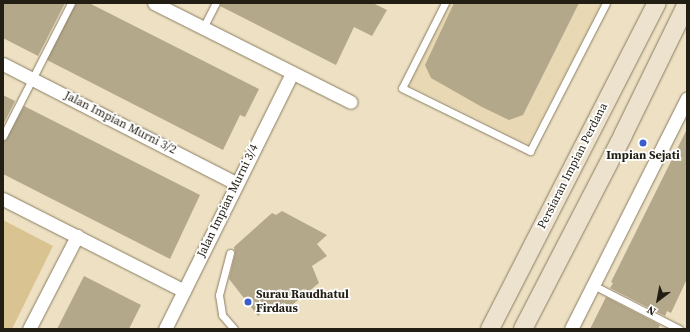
<!DOCTYPE html>
<html>
<head>
<meta charset="utf-8">
<style>
	body { margin:0 }
	#map { position:relative; width:690px; height:332px; overflow:hidden; background:#eee1c3; font-family:"Source Serif 4",serif }
	div>[style] { position:absolute }
	.built>* { inset:0; background:#e8d8b3 }
	.green>* { inset:0; background:#d9c390 }
	.building>* { inset:0; background:#b4a88b }
	.roads { filter:drop-shadow(0 0 1px #897d62) drop-shadow(0 0 1px #897d62) }
	.lane>* { height:7px; margin:-3.5px; padding:0 3.5px; transform-origin:3.5px; border-radius:3.5px; background:#fff }
	.street>* { height:13px; margin:-6.5px; padding:0 6.5px; transform-origin:6.5px; border-radius:6.5px; background:#fff }
	.secondary>* { height:18px; margin:-9px; padding:0 9px; transform-origin:9px; border-radius:9px; background:#ece2ce }
	.dots>* { width:11px; height:11px; translate:-50% -50%; box-sizing:border-box; border:2px solid #fff; border-radius:50% }
	span { translate:-50% -50%; white-space:nowrap; text-align:center; line-height:1.15; -webkit-text-stroke:3.5px #fff; paint-order:stroke }
	.street-label { font-size:12px; color:#231e13 }
	.poi-label { font-size:12px; color:#231e13; font-weight:700 }
	.left { translate:0 -50%; text-align:left }
	.frame { position:absolute; inset:0; border:4px solid #231e13; pointer-events:none }
	.north { position:absolute; left:638px; top:280px; width:40px; height:40px; -webkit-text-stroke:3px #fff; paint-order:stroke; rotate:212deg; font-size:11px; font-weight:700; line-height:16px; text-align:center; color:#231e13 }
	.north::after { content:''; display:block; margin:auto; width:14px; height:18px; background:#231e13; clip-path:polygon(50% 0,100% 100%,50% 72%,0 100%) }
</style>
</head>
<body>
<div id="map">
	<div class="built">
		<i style="clip-path:polygon(450px 3px,602px 3px,528px 144px,409px 85px)"></i>
	</div>
	<div class="green">
		<i style="clip-path:polygon(3px 220px,53px 246px,12px 329px,3px 329px)"></i>
	</div>
	<div class="building">
		<i style="clip-path:polygon(3px 3px,65px 3px,38px 56px,3px 38px)"></i>
		<i style="clip-path:polygon(76px 3px,89px 3px,259px 89px,245px 117px,240px 115px,223px 150px,47px 60px)"></i>
		<i style="clip-path:polygon(221px 3px,373px 3px,387px 10px,372px 36px,354px 27px,336px 65px,220px 6px)"></i>
		<i style="clip-path:polygon(454px 3px,579px 3px,523px 115px,509px 120px,482px 107px,431px 78px,425px 65px)"></i>
		<i style="clip-path:polygon(3px 95px,15px 101px,3px 125px)"></i>
		<i style="clip-path:polygon(24px 106px,200px 195px,170px 259px,3px 174px,3px 141px,7px 138px)"></i>
		<i style="clip-path:polygon(687px 129px,687px 279px,671px 313px,667px 311px,665px 316px,610px 288px,613px 283px,611px 282px)"></i>
		<i style="clip-path:polygon(282px 211px,327px 235px,317px 244px,327px 256px,312px 266px,319px 283px,281px 314px,273px 304px,258px 316px,229px 279px,235px 254px,234px 247px,272px 213px,276px 215px)"></i>
		<i style="clip-path:polygon(84px 276px,141px 305px,129px 329px,57px 329px)"></i>
		<i style="clip-path:polygon(606px 297px,660px 325px,658px 329px,590px 329px)"></i>
	</div>
	<div class="roads">
		<div class="lane">
			<i style="left:445px;top:3px;width:95px;rotate:116.8deg"></i>
			<i style="left:402px;top:88px;width:143px;rotate:26.2deg"></i>
			<i style="left:530px;top:151px;width:166px;rotate:-62.8deg"></i>
			<i style="left:203px;top:28px;width:28px;rotate:-63deg"></i>
			<i style="left:3px;top:136px;width:149px;rotate:-62.9deg"></i>
			<i style="left:230px;top:253px;width:43px;rotate:104.7deg"></i>
			<i style="left:219px;top:295px;width:20px;rotate:81deg"></i>
			<i style="left:222px;top:315px;width:18px;rotate:49deg"></i>
			<i style="left:593px;top:285px;width:97px;rotate:27.1deg"></i>
		</div>
		<div class="street">
			<i style="left:154px;top:3px;width:220px;rotate:26.7deg"></i>
			<i style="left:3px;top:64px;width:262px;rotate:27.1deg"></i>
			<i style="left:3px;top:199px;width:203px;rotate:26.9deg"></i>
			<i style="left:29px;top:329px;width:105px;rotate:-62.7deg"></i>
			<i style="left:165px;top:329px;width:286px;rotate:-63.6deg"></i>
			<i style="left:571px;top:329px;width:258px;rotate:-63.3deg"></i>
		</div>
		<div class="secondary">
			<i style="left:490px;top:329px;width:366px;rotate:-62.9deg"></i>
			<i style="left:523px;top:329px;width:218px;rotate:-62.7deg"></i>
			<i style="left:623px;top:135px;width:146px;rotate:-64deg"></i>
		</div>
	</div>
	<div class="dots">
		<i style="left:643px;top:143px;background:#3a5cce"></i>
		<i style="left:248px;top:302px;background:#3a5cce"></i>
	</div>
	<div class="street-label">
		<span style="left:120px;top:123px;rotate:27deg">Jalan Impian Murni 3/2</span>
		<span style="left:573px;top:166px;rotate:-63deg">Persiaran Impian Perdana</span>
		<span style="left:228px;top:201px;rotate:-64deg">Jalan Impian Murni 3/4</span>
	</div>
	<div class="poi-label">
		<span style="left:643px;top:156px">Impian Sejati</span>
		<span class="left" style="left:256px;top:302px">Surau Raudhatul<br>Firdaus</span>
	</div>
	<div class="frame"></div>
	<div class="north">N</div>
</div>
</body>
</html>
